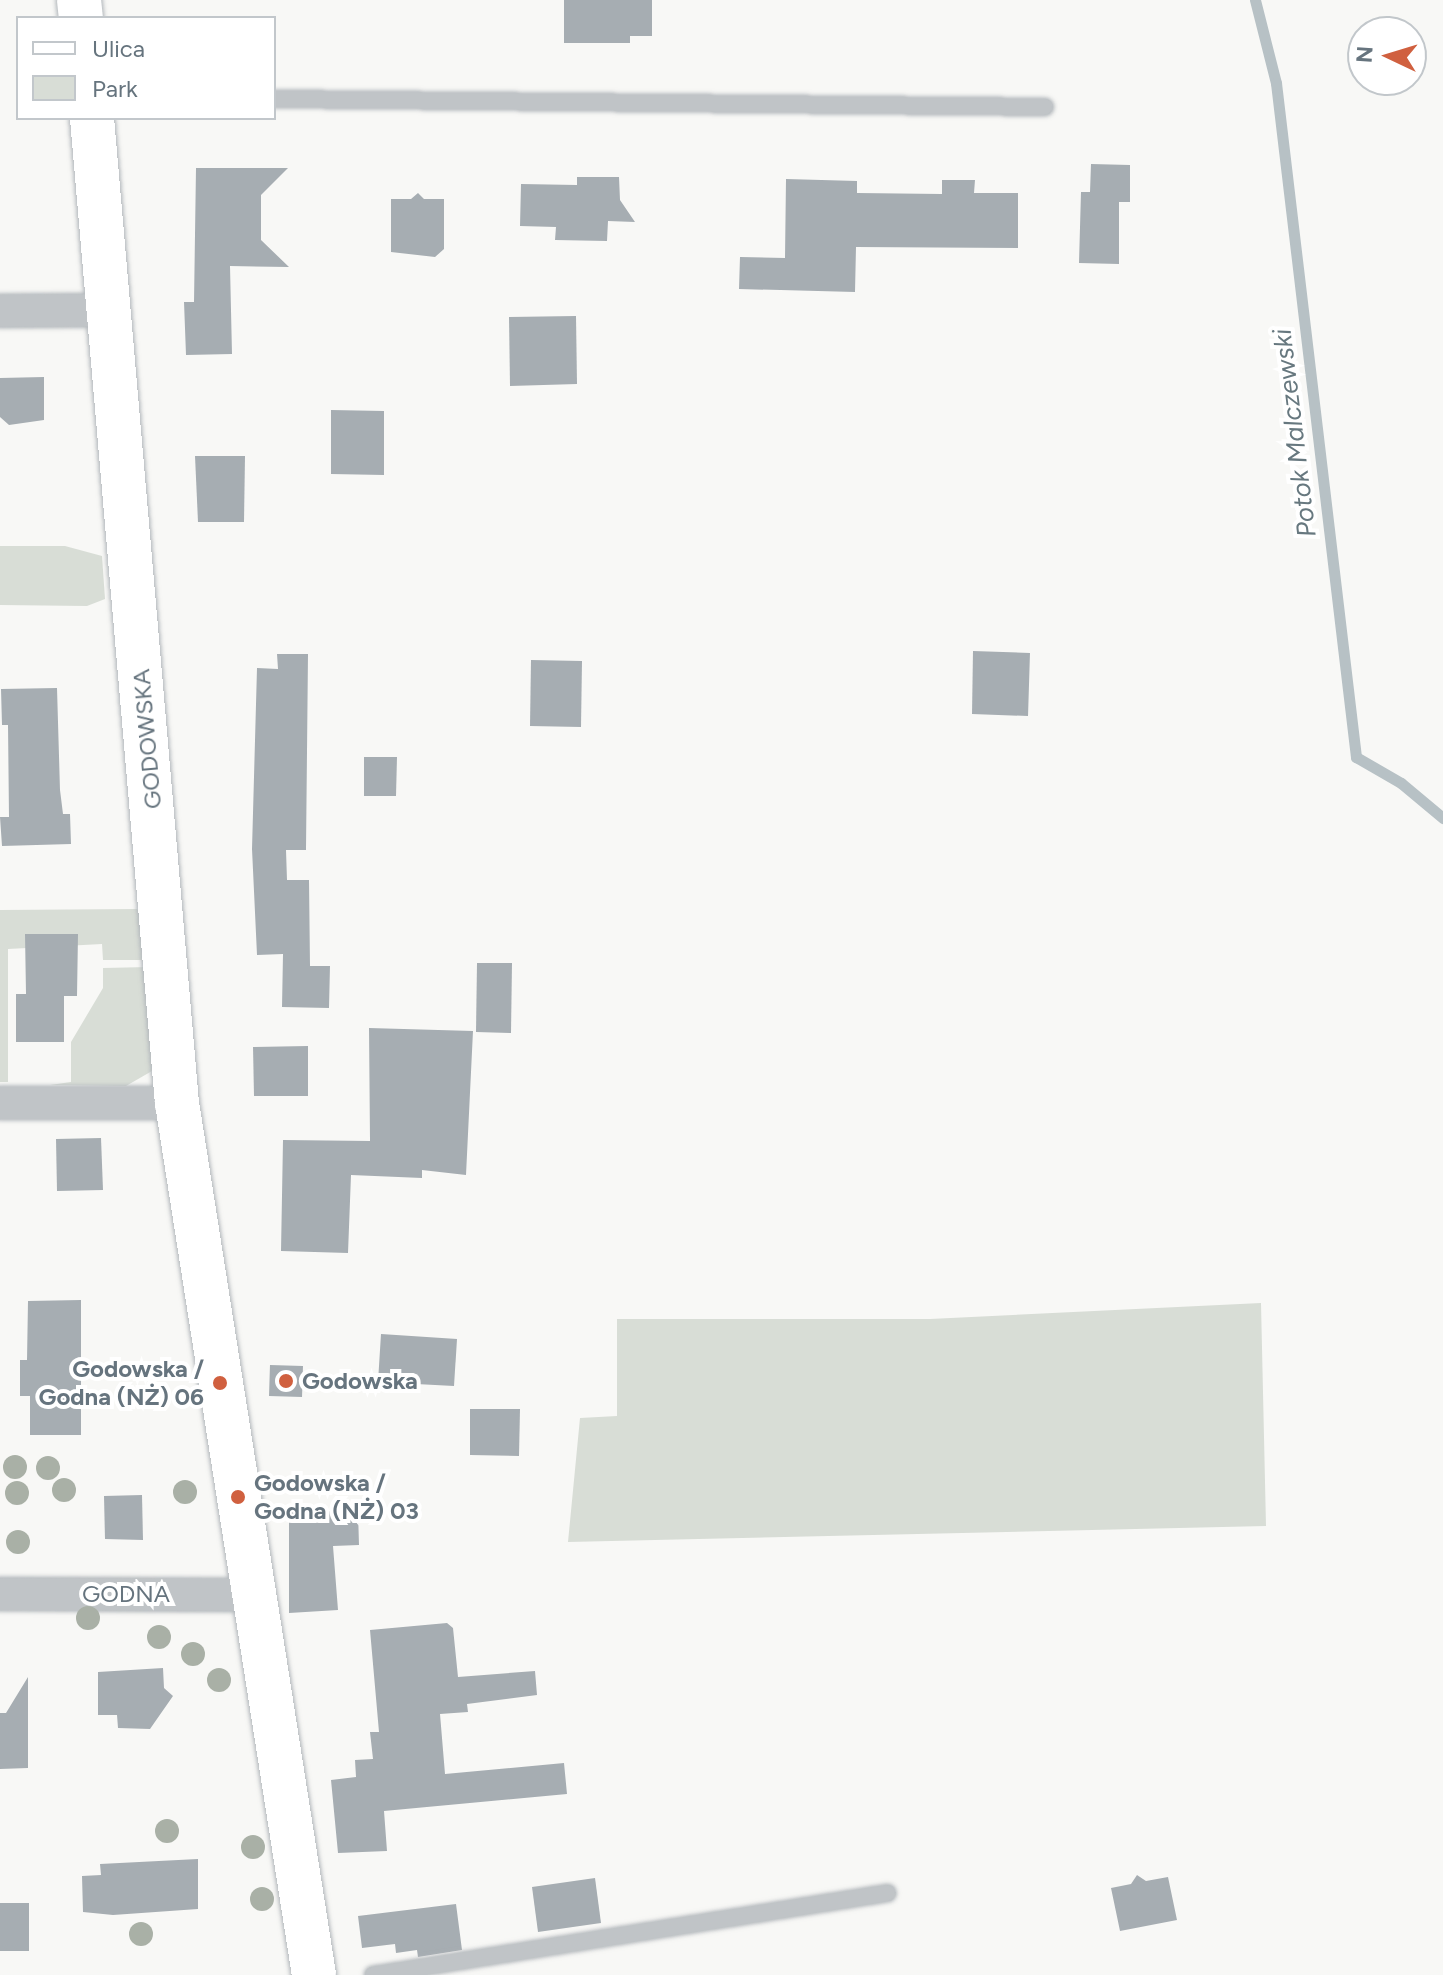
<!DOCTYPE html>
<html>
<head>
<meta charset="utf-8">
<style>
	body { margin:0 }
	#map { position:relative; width:1443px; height:1975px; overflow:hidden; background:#f8f8f6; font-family:Figtree,sans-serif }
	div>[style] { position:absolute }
	.green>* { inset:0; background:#d8ddd6 }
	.stream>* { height:11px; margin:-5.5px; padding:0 5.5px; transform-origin:5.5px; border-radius:5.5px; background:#b7c1c5 }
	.building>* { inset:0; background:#a6adb2 }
	.roads { filter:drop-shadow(0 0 2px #b3b8bc) drop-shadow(0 0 2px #b3b8bc) }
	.lane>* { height:16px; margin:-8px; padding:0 8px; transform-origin:8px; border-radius:8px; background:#c0c4c7 }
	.street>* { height:32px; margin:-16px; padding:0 16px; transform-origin:16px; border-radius:16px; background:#c0c4c7 }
	.secondary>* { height:44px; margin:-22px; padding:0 22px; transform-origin:22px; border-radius:22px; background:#fff }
	.trees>* { width:24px; height:24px; margin:-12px; border-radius:50%; background:#a9b0a6 }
	.dots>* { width:22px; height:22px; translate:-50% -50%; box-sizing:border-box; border:4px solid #fff; border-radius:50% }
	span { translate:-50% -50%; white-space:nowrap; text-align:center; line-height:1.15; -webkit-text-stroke:8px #fff; paint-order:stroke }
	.street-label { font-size:24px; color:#66747e }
	.poi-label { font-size:24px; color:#66747e; font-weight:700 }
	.right { translate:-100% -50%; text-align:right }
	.left { translate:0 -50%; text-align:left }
	.water-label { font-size:26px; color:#67787f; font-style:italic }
	.legend { position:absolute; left:16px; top:16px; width:260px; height:104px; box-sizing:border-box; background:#fff; border:2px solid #c2c7cb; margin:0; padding:10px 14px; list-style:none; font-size:24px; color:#66747e }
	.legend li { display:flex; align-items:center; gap:16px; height:40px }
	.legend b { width:40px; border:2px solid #c2c7cb }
	.north { position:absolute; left:1347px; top:16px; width:80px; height:80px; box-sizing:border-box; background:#fff; border:2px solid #c2c7cb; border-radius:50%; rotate:274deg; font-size:22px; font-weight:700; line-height:32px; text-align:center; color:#66747e }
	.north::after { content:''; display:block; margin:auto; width:28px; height:36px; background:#d0603f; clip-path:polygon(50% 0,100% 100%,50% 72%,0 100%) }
</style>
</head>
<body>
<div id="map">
	<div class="green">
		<i style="clip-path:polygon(0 546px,65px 546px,102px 556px,105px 599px,87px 606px,0 605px)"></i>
		<i style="clip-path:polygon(137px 909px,146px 923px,149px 960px,103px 960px,102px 944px,8px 949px,8px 1082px,0 1082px,0 910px)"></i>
		<i style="clip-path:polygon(149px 967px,156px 1060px,152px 1071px,126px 1086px,50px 1085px,71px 1082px,71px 1042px,103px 988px,103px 968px)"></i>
		<i style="clip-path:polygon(1261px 1303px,1266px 1526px,568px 1542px,580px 1418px,617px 1416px,617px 1319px,930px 1319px)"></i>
	</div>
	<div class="stream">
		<i style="left:1255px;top:0;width:86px;rotate:75.8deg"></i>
		<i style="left:1276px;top:83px;width:679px;rotate:83.23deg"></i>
		<i style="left:1356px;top:757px;width:52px;rotate:30deg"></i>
		<i style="left:1401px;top:783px;width:55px;rotate:39.8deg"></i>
	</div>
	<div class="building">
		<i style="clip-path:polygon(564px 0,652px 0,652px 36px,630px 36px,630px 43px,564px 43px)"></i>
		<i style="clip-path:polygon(1091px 164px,1130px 165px,1130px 202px,1119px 202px,1119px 264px,1079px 263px,1081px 192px,1090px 192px)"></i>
		<i style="clip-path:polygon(196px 168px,288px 168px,261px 195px,261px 240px,289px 267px,230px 266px,232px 354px,186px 355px,184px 302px,194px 302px)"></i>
		<i style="clip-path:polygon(577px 177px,619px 177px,620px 200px,635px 222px,608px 221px,607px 241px,555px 240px,556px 227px,520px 226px,521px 184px,577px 185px)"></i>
		<i style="clip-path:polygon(786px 179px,857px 181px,857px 193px,942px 194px,942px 180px,975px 180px,974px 193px,1018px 193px,1018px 248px,856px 247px,855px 292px,739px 289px,740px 257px,785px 258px)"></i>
		<i style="clip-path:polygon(418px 193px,424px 199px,444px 199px,444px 249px,435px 257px,391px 252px,391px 199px,411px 199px)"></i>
		<i style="clip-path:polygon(576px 316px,577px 384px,510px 386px,509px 317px)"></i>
		<i style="clip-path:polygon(44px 377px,44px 420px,9px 425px,0 417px,0 378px)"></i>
		<i style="clip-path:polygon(331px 410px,384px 411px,384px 475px,331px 474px)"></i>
		<i style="clip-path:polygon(195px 456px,245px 456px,244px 522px,198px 522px)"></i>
		<i style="clip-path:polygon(973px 651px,1030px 653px,1028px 716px,972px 714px)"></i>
		<i style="clip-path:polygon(277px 654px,308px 654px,306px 850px,286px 850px,287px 880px,309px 880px,310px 966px,330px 966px,329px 1008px,282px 1007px,283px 954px,257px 955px,252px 849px,257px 668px,278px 669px)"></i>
		<i style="clip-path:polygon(531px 660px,582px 661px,581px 727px,530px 726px)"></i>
		<i style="clip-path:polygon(57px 688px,60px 790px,63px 814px,70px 814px,71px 844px,2px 846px,0 817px,9px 817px,8px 725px,2px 725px,1px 689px)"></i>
		<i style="clip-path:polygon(364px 757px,397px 757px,396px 796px,364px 796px)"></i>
		<i style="clip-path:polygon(25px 934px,78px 934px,77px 996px,64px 996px,64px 1042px,16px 1042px,16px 994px,26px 994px)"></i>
		<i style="clip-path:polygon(477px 963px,512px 963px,511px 1033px,476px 1032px)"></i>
		<i style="clip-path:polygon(369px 1028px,473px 1031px,466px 1175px,422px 1170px,422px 1178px,351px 1175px,348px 1253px,281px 1251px,283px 1140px,370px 1141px)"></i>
		<i style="clip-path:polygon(308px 1046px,308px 1096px,254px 1096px,253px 1047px)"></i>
		<i style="clip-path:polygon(101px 1138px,103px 1190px,57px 1191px,56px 1139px)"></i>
		<i style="clip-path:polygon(81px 1300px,81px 1435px,30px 1435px,30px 1396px,20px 1396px,20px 1360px,27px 1360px,28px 1301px)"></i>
		<i style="clip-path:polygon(381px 1334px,457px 1339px,454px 1386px,378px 1382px)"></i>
		<i style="clip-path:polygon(270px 1365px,303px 1366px,302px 1397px,269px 1396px)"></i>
		<i style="clip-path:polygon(470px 1409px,520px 1409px,519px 1456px,470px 1455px)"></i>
		<i style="clip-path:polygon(142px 1495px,143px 1540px,105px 1539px,104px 1496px)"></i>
		<i style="clip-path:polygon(358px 1511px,359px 1545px,333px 1546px,338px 1610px,289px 1613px,289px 1512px)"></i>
		<i style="clip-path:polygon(447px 1623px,453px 1628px,458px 1677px,535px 1671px,537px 1695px,467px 1704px,468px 1712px,440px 1714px,445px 1774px,564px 1763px,567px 1794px,384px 1811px,387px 1851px,338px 1853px,331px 1780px,356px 1777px,355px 1760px,373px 1759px,370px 1732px,379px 1732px,370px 1630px)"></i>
		<i style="clip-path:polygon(163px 1668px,164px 1688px,173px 1696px,150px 1729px,118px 1728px,117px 1715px,98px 1715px,98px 1672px)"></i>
		<i style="clip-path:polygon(28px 1677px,28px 1768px,0 1769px,0 1713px,6px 1713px)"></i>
		<i style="clip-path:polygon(198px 1859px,198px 1909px,113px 1915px,83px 1912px,82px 1876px,101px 1875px,100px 1864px)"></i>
		<i style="clip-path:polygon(1137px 1875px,1146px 1881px,1168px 1877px,1177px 1920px,1120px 1931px,1111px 1888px,1131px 1884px)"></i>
		<i style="clip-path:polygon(595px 1878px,601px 1923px,538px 1932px,532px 1887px)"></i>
		<i style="clip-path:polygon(0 1903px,29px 1903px,29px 1951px,0 1951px)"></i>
		<i style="clip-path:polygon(456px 1904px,462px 1950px,418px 1957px,417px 1950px,396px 1953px,395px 1944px,362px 1948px,358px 1916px)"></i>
	</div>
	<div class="roads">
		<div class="lane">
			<i style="left:274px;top:99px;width:771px;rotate:0.59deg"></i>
			<i style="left:373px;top:1975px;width:521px;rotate:-9.05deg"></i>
		</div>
		<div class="street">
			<i style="left:0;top:311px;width:111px;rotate:-0.5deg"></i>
			<i style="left:0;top:1103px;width:177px"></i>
			<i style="left:0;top:1594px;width:253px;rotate:0.2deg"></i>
		</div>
		<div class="secondary">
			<i style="left:79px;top:0;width:18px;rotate:84deg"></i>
			<i style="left:92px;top:118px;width:989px;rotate:85.07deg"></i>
			<i style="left:177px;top:1103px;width:883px;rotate:81.07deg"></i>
		</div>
	</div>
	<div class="trees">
		<i style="left:15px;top:1467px"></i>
		<i style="left:48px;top:1468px"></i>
		<i style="left:64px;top:1490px"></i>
		<i style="left:185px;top:1492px"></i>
		<i style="left:17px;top:1493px"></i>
		<i style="left:18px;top:1542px"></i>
		<i style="left:88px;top:1618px"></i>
		<i style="left:159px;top:1637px"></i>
		<i style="left:193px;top:1654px"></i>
		<i style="left:219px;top:1680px"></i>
		<i style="left:167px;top:1831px"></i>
		<i style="left:253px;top:1847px"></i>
		<i style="left:262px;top:1899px"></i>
		<i style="left:141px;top:1934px"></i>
	</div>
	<div class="dots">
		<i style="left:286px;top:1381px;background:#d0603f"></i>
		<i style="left:220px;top:1383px;background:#d0603f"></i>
		<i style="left:238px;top:1497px;background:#d0603f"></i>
	</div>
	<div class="street-label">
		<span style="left:147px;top:739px;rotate:-95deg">GODOWSKA</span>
		<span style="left:126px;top:1594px">GODNA</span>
	</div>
	<div class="poi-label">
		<span class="right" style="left:204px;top:1383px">Godowska /<br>Godna (NŻ) 06</span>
		<span class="left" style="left:302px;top:1381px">Godowska</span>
		<span class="left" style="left:254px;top:1497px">Godowska /<br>Godna (NŻ) 03</span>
	</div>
	<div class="water-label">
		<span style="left:1295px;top:433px;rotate:-97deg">Potok Malczewski</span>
	</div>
	<ul class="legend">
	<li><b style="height:10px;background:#fff"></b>Ulica</li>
	<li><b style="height:22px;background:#d8ddd6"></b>Park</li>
	</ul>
	<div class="north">N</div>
</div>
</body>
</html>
